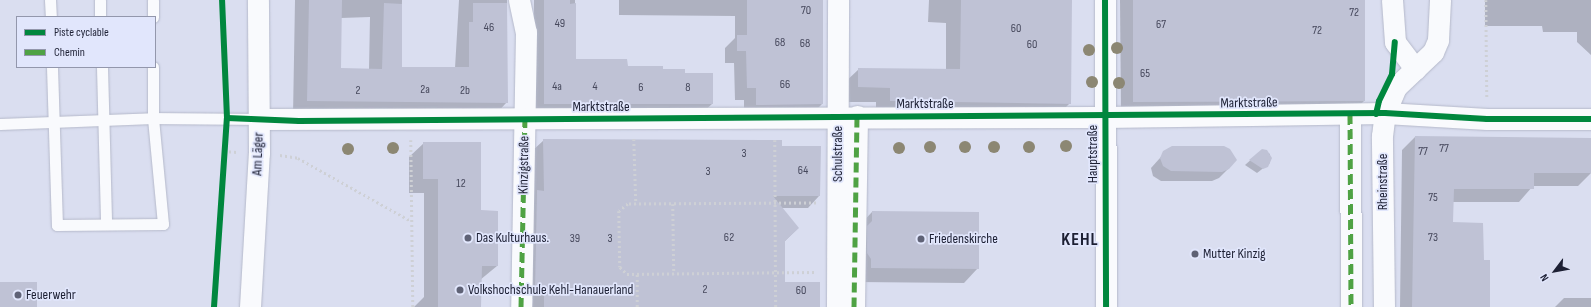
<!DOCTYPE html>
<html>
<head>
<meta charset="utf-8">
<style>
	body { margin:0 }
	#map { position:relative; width:1591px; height:307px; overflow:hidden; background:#dadef0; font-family:"Sofia Sans Condensed",sans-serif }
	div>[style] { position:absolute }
	.shadow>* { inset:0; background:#0003 }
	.building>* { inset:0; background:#bfc2d5 }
	.path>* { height:2.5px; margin-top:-1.25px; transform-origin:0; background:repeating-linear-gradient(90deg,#ced0d5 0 2px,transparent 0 5px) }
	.roads { filter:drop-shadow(0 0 1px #b5b9ca) drop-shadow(0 0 1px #b5b9ca) }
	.lane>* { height:11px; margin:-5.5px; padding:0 5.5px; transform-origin:5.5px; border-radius:5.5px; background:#f9fafd }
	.street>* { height:21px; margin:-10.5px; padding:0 10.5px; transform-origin:10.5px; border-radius:10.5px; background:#f9fafd }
	.quiet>* { height:5px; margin-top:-2.5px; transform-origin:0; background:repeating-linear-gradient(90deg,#4fa244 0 10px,transparent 0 15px) }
	.cycleway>* { height:6px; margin:-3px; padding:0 3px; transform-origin:3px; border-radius:3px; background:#00873e }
	.trees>* { width:12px; height:12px; margin:-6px; border-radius:50%; background:#8c8773 }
	.dots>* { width:11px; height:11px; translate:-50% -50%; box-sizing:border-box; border:2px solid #e1e6fc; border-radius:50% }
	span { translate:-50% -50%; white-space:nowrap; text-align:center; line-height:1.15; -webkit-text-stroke:3.5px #e1e6fc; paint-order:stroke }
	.number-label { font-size:12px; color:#46485c }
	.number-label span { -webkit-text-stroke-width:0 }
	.street-label { font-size:14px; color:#1d2034 }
	.poi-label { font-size:14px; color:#1d2034 }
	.left { translate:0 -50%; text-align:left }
	.district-label { font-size:18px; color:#1d2034; font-weight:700; letter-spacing:1px }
	.legend { position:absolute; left:16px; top:16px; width:140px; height:52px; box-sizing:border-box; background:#e1e6fc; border:1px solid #9397ac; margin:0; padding:5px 7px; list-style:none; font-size:12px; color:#1d2034 }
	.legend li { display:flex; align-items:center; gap:8px; height:20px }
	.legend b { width:20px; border:1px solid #9397ac }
	.north { position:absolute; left:1535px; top:251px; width:40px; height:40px; -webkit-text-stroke:3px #e1e6fc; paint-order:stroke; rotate:238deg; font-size:11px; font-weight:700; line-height:16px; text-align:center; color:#1d2034 }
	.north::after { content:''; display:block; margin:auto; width:14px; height:18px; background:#1d2034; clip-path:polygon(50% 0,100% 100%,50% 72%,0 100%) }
</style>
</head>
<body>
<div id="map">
	<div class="shadow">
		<i style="clip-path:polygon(evenodd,295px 0,402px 0,401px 68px,455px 68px,459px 0,507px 0,507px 102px,493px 117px,293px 115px,295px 0,370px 17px,369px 69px,340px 69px,341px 18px,370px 17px)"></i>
		<i style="clip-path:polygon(534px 0,575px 0,575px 60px,684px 74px,712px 104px,701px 114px,534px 114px)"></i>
		<i style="clip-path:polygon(619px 0,822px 0,822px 104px,810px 116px,744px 116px,744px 100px,735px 100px,734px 63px,725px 63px,725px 48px,735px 38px,735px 16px,619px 15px)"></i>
		<i style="clip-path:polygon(929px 0,1070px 0,1070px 103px,1055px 118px,876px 116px,876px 102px,843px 102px,843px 84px,859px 69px,946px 70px,946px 23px,928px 22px)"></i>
		<i style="clip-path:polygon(1120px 0,1364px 0,1364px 101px,1351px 114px,1121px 115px)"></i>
		<i style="clip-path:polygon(1485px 0,1591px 0,1591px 55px,1577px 42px,1577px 32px,1543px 32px,1542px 26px,1485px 26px)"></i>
		<i style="clip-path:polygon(1415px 137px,1591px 139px,1591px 173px,1578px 186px,1533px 186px,1519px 202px,1453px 202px,1452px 223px,1483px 261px,1489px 307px,1400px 307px,1402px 150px)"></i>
		<i style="clip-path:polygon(544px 140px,820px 147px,819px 196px,808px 208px,781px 208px,798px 228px,784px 242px,784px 283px,819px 307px,532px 307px,533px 299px,524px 299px,532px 151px)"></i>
		<i style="clip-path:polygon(424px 143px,497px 266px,480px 280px,480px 307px,414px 307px,424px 297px,424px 193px,409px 193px,409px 157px)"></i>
		<i style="clip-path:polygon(1169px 148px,1229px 168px,1219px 178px,1212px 181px,1161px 181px,1153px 176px,1151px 168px)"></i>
		<i style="clip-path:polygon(1262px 150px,1270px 154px,1270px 163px,1257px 173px,1245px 165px)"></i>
		<i style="clip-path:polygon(872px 212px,978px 268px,964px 283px,857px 282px,858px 227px)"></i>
		<i style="clip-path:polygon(1564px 298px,1591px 298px,1591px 307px,1555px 307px)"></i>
	</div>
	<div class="building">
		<i style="clip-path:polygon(309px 0,342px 0,341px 68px,382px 69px,384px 3px,402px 4px,402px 67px,469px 67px,469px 22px,473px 22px,473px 3px,507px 3px,508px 103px,307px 101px)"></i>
		<i style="clip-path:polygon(544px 0,570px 0,570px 4px,576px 3px,576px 59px,627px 59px,628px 66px,663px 66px,663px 69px,685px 69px,685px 73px,713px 73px,713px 104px,544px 104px)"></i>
		<i style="clip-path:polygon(747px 0,823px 0,823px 104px,756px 105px,756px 88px,747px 88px,746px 51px,737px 51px,737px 35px,747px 35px)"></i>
		<i style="clip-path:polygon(961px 0,1072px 0,1071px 104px,890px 101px,890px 88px,858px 87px,858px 68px,960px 69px)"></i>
		<i style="clip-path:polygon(1133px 0,1365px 0,1365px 101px,1133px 102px)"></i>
		<i style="clip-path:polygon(1415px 136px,1591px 138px,1591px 173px,1534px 173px,1534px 189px,1454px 189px,1453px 222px,1483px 223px,1484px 260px,1490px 260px,1490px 307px,1412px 307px)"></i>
		<i style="clip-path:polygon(543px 139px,782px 140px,782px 146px,821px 146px,820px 196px,773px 196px,799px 228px,785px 241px,785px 282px,820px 282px,820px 307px,544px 307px,544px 288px,535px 288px,537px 190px,544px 191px)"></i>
		<i style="clip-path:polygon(423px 142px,481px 142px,481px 210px,498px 211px,498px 266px,482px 266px,481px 307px,438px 307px,438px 179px,423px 179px)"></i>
		<i style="clip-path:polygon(1172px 146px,1224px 146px,1230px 149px,1237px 160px,1229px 169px,1222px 172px,1171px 171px,1163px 166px,1160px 158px,1163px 151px)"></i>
		<i style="clip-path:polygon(1262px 149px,1267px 150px,1272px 158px,1268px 167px,1263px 169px,1249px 160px)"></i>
		<i style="clip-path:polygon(872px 211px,979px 212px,979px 269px,871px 268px,871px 259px,867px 253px,867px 226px,872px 221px)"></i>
		<i style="clip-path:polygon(0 282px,37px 282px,37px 307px,0 307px)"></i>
	</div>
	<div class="path">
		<i style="left:1486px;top:0;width:97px;rotate:89.4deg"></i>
		<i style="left:634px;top:139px;width:65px;rotate:88.2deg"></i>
		<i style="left:411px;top:140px;width:167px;rotate:89.3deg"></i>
		<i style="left:775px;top:140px;width:167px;rotate:89.7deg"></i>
		<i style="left:224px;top:151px;width:13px;rotate:4deg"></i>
		<i style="left:280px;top:155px;width:18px;rotate:9deg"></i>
		<i style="left:298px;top:158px;width:129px;rotate:29.1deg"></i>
		<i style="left:816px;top:203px;width:188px;rotate:179.7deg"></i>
		<i style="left:628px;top:204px;width:11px;rotate:142deg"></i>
		<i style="left:619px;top:211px;width:56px;rotate:89deg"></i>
		<i style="left:620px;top:267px;width:10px;rotate:45deg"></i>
		<i style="left:627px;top:274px;width:190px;rotate:-0.6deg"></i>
		<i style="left:673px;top:204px;width:70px;rotate:89.2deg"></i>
		<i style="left:637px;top:307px;width:33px;rotate:-90deg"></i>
	</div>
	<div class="roads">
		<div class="lane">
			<i style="left:50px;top:0;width:17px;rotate:87deg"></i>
			<i style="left:100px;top:0;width:17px;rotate:90deg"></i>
			<i style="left:153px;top:0;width:17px;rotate:90deg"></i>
			<i style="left:52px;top:67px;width:158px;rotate:88.2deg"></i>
			<i style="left:57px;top:225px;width:106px;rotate:-0.5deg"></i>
			<i style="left:163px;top:224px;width:106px;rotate:-95.4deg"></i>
			<i style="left:153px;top:118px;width:51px;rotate:-90deg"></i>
			<i style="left:102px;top:67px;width:157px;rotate:88.5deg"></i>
			<i style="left:0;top:124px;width:153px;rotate:-2.2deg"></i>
			<i style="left:153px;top:118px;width:106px;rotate:0.5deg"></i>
		</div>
		<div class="street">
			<i style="left:519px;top:0;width:33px;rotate:78deg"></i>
			<i style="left:526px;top:32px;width:275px;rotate:91deg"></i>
			<i style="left:1105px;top:0;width:307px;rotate:89.8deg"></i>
			<i style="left:1392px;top:0;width:42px;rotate:85.9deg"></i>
			<i style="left:1395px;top:42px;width:34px;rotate:53deg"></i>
			<i style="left:1350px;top:114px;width:193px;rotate:89.7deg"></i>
			<i style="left:259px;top:119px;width:845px;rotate:-0.14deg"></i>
			<i style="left:1104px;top:117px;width:281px;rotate:-0.8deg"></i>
			<i style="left:1385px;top:113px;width:102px;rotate:3.4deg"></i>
			<i style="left:1487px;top:119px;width:104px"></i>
			<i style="left:250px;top:307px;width:154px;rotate:-86.7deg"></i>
			<i style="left:259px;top:153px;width:153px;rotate:-90.4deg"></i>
			<i style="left:837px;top:307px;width:307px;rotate:-89.8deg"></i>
			<i style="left:854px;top:307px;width:191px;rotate:-89.1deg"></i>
			<i style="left:1384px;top:307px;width:171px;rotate:-90.7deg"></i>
			<i style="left:1382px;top:136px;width:23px;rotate:-83deg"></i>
			<i style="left:1385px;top:113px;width:28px;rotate:-67deg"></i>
			<i style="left:1396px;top:87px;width:51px;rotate:-43.4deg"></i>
			<i style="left:1433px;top:52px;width:13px;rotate:-67deg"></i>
			<i style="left:1438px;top:40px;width:40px;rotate:-87.1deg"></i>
		</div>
	</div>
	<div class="quiet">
		<i style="left:1350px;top:114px;width:193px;rotate:89.7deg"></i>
		<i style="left:521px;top:307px;width:188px;rotate:-88.8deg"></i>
		<i style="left:854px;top:307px;width:191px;rotate:-89.1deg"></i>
	</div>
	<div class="cycleway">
		<i style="left:1105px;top:0;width:307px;rotate:89.8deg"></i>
		<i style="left:1376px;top:114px;width:13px;rotate:-77deg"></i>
		<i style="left:1379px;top:101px;width:30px;rotate:-64deg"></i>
		<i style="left:1392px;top:74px;width:32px;rotate:-85deg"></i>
		<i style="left:227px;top:118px;width:72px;rotate:2.4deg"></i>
		<i style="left:299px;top:121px;width:1086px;rotate:-0.42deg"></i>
		<i style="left:1385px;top:113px;width:102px;rotate:3.4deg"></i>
		<i style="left:1487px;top:119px;width:104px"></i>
		<i style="left:214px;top:307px;width:189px;rotate:-86.1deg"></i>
		<i style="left:227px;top:118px;width:118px;rotate:-92.4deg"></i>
	</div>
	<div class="trees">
		<i style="left:1117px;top:48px"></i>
		<i style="left:1089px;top:50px"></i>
		<i style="left:1092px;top:82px"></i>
		<i style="left:1119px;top:83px"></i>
		<i style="left:1066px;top:146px"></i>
		<i style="left:930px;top:147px"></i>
		<i style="left:965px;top:147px"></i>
		<i style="left:994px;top:147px"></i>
		<i style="left:1029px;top:147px"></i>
		<i style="left:393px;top:148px"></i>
		<i style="left:899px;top:148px"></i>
		<i style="left:348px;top:149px"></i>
	</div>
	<div class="dots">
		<i style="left:468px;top:238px;background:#5f6276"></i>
		<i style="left:921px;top:239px;background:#5f6276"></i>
		<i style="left:1195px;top:254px;background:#5f6276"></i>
		<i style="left:460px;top:290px;background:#5f6276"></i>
		<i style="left:18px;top:295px;background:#5f6276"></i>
	</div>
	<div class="number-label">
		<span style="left:806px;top:11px">70</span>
		<span style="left:1354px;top:13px">72</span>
		<span style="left:560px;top:24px">49</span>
		<span style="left:1161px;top:25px">67</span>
		<span style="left:489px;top:28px">46</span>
		<span style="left:1016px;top:29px">60</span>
		<span style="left:1317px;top:31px">72</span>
		<span style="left:780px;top:43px">68</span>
		<span style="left:805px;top:44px">68</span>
		<span style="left:1032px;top:45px">60</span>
		<span style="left:1145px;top:74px">65</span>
		<span style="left:785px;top:85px">66</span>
		<span style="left:557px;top:87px">4a</span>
		<span style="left:595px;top:87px">4</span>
		<span style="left:641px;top:88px">6</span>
		<span style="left:688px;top:88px">8</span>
		<span style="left:425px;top:90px">2a</span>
		<span style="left:358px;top:91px">2</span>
		<span style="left:465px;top:91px">2b</span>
		<span style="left:1444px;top:149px">77</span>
		<span style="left:1423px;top:152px">77</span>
		<span style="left:744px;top:154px">3</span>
		<span style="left:803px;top:171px">64</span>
		<span style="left:708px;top:172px">3</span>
		<span style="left:461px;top:184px">12</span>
		<span style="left:1433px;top:198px">75</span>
		<span style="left:729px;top:238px">62</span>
		<span style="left:1433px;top:238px">73</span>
		<span style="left:575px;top:239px">39</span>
		<span style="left:610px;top:239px">3</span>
		<span style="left:705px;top:290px">2</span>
		<span style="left:801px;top:291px">60</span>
	</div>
	<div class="street-label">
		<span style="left:1249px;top:103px;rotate:-1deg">Marktstraße</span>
		<span style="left:925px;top:104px">Marktstraße</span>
		<span style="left:601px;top:107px">Marktstraße</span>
		<span style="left:258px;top:154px;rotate:-88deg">Am Läger</span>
		<span style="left:838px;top:154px;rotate:-90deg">Schulstraße</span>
		<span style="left:1093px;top:154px;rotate:-90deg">Hauptstraße</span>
		<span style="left:524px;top:165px;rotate:-89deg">Kinzigstraße</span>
		<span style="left:1383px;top:182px;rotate:-90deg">Rheinstraße</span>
	</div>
	<div class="poi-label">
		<span class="left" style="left:476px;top:238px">Das Kulturhaus.</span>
		<span class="left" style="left:929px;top:239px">Friedenskirche</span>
		<span class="left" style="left:1203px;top:254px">Mutter Kinzig</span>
		<span class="left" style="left:468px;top:290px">Volkshochschule Kehl-Hanauerland</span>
		<span class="left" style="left:26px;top:295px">Feuerwehr</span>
	</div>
	<div class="district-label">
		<span style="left:1080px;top:240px">KEHL</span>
	</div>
	<ul class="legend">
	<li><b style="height:5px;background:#00873e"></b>Piste cyclable</li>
	<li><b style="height:5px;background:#4fa244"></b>Chemin</li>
	</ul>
	<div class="north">N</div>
</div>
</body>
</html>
